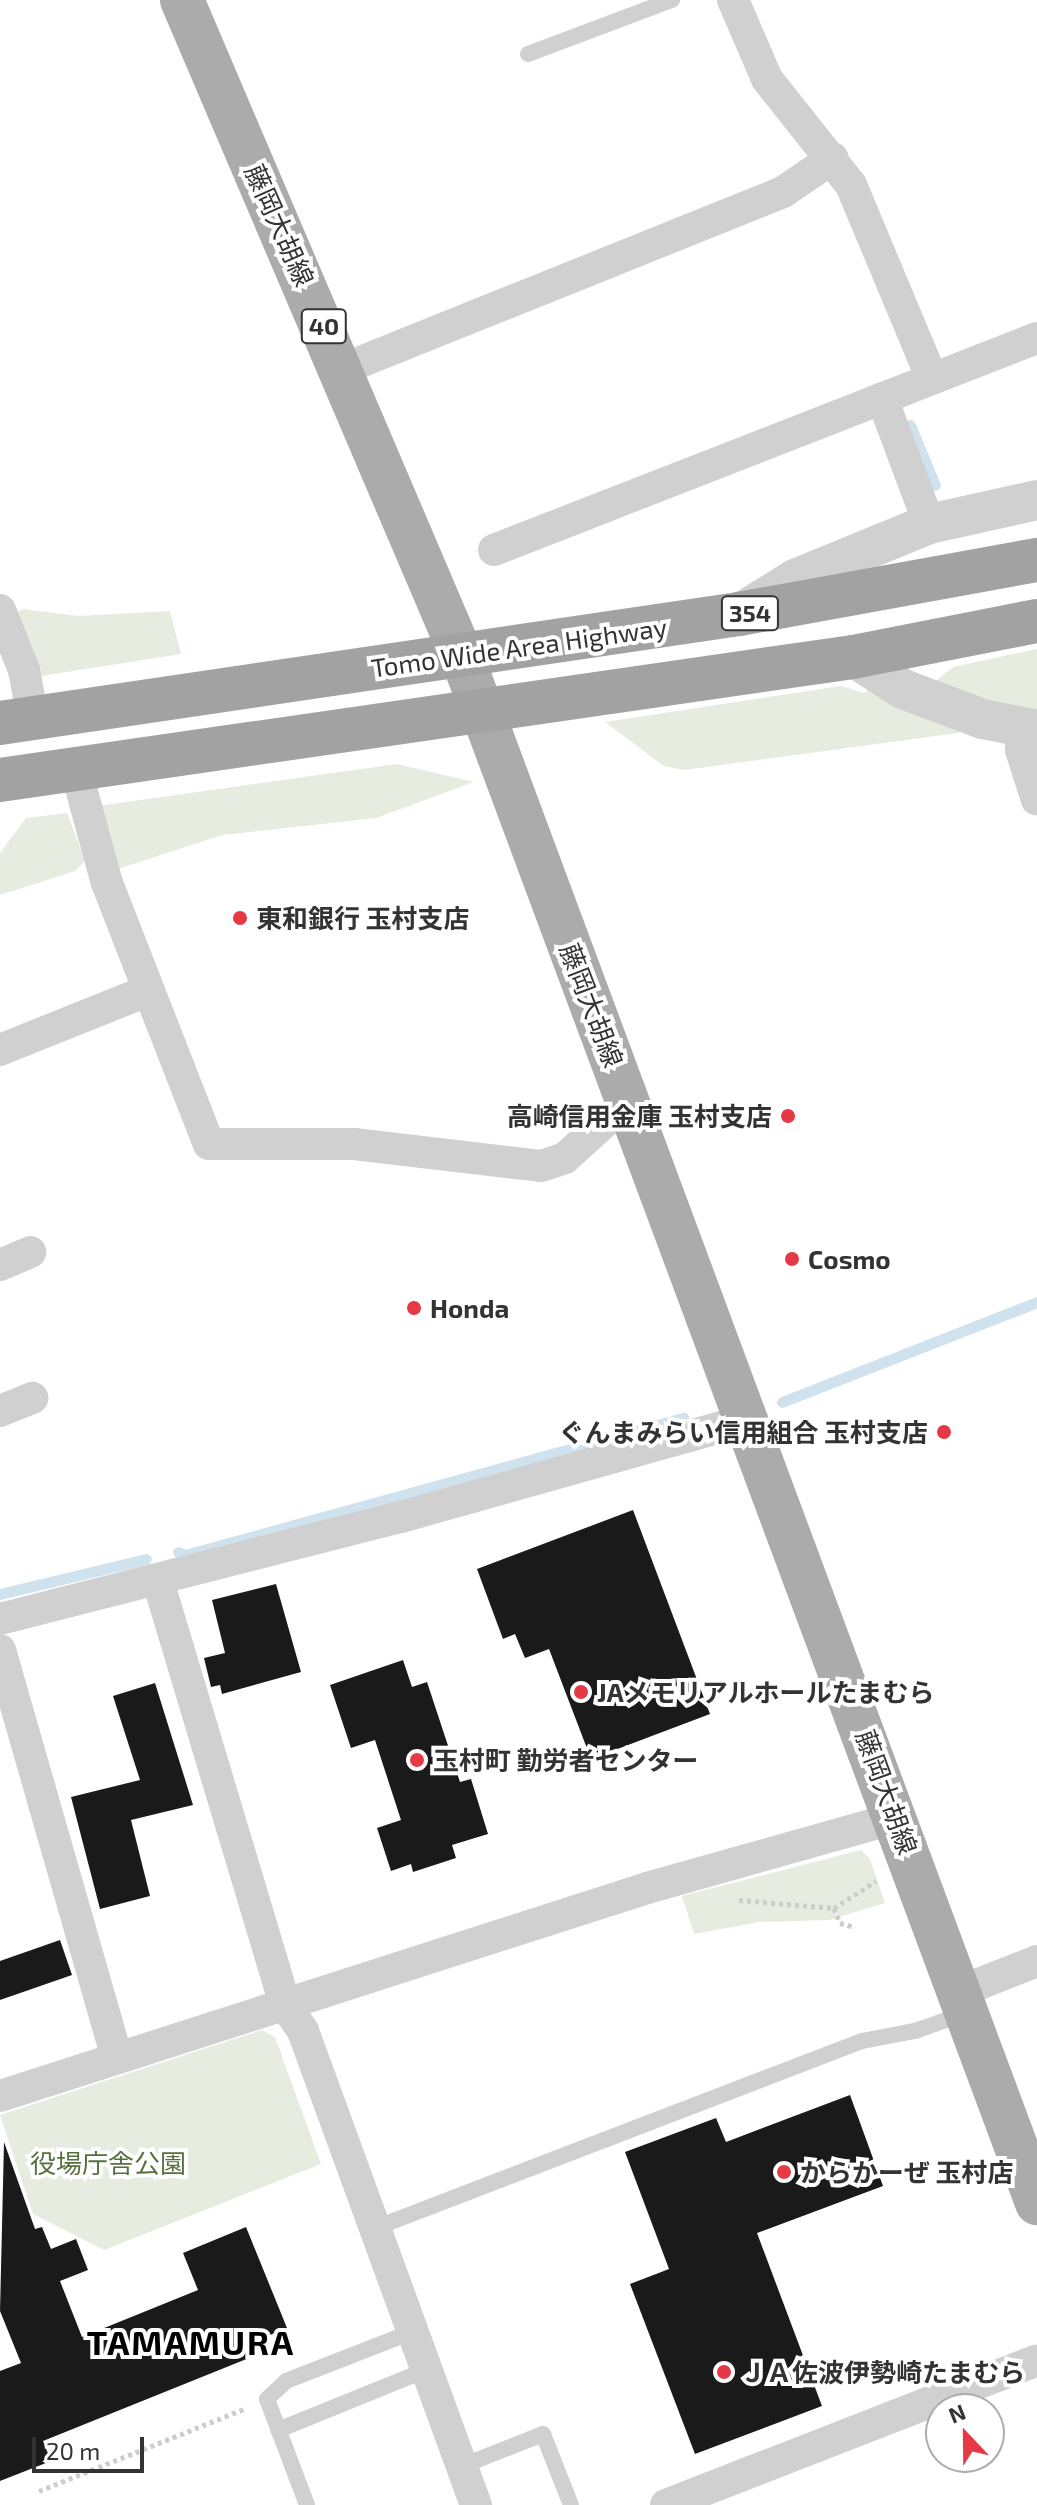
<!DOCTYPE html>
<html>
<head>
<meta charset="utf-8">
<style>
	body { margin:0 }
	#map { position:relative; width:1037px; height:2505px; overflow:hidden; background:#fff; font-family:"Exo 2","Noto Sans JP",sans-serif }
	div>[style] { position:absolute }
	.green>* { inset:0; background:#e6ecdf }
	.stream>* { height:11px; margin:-5.5px; padding:0 5.5px; transform-origin:5.5px; border-radius:5.5px; background:#cfe2ee }
	.building>* { inset:0; background:#1a1a1a }
	.path>* { height:5px; margin-top:-2.5px; transform-origin:0; background:repeating-linear-gradient(90deg,#cdcdcd 0 4px,transparent 0 8px) }
	.service>* { height:16px; margin:-8px; padding:0 8px; transform-origin:8px; border-radius:8px; background:#d0d0d0 }
	.minor>* { height:32px; margin:-16px; padding:0 16px; transform-origin:16px; border-radius:16px; background:#d0d0d0 }
	.tertiary>* { height:40px; margin:-20px; padding:0 20px; transform-origin:20px; border-radius:20px; background:#d0d0d0 }
	.primary>* { height:44px; margin:-22px; padding:0 22px; transform-origin:22px; border-radius:22px; background:#ababab }
	.trunk>* { height:44px; margin:-22px; padding:0 22px; transform-origin:22px; border-radius:22px; background:#a2a2a2 }
	.dots>* { width:22px; height:22px; translate:-50% -50%; box-sizing:border-box; border:4px solid #fff; border-radius:50% }
	span { translate:-50% -50%; white-space:nowrap; text-align:center; line-height:1.15; -webkit-text-stroke:8px #fff; paint-order:stroke }
	.shield-label span { padding:2px 6px; background:#fff; border:2px solid; border-radius:6px; -webkit-text-stroke-width:0 }
	.shield-label { font-size:24px; color:#333; font-weight:700 }
	.street-label { font-size:26px; color:#333 }
	.poi-label { font-size:26px; color:#333; font-weight:700 }
	.left { translate:0 -50%; text-align:left }
	.right { translate:-100% -50%; text-align:right }
	.park-label { font-size:26px; color:#56703f }
	.district-label { font-size:34px; color:#000; font-weight:700; letter-spacing:2px }
	.north { position:absolute; left:925px; top:2393px; width:80px; height:80px; box-sizing:border-box; background:#fff; border:2px solid #adadad; border-radius:50%; rotate:338deg; font-size:22px; font-weight:700; line-height:32px; text-align:center; color:#333 }
	.north::after { content:''; display:block; margin:auto; width:28px; height:36px; background:#e63946; clip-path:polygon(50% 0,100% 100%,50% 72%,0 100%) }
	.scale { position:absolute; left:32px; top:2437px; width:112px; height:36px; box-sizing:border-box; border:4px solid #333; border-top:0; padding-left:10px; font-size:24px; line-height:28px; white-space:nowrap; color:#333; -webkit-text-stroke:6px #fff; paint-order:stroke }
</style>
</head>
<body>
<div id="map">
	<div class="green">
		<i style="clip-path:polygon(22px 609px,79px 616px,170px 611px,181px 654px,41px 676px,18px 613px)"></i>
		<i style="clip-path:polygon(1037px 649px,1037px 710px,1011px 708px,933px 683px,953px 667px)"></i>
		<i style="clip-path:polygon(841px 686px,864px 693px,869px 689px,972px 731px,684px 770px,664px 766px,605px 722px)"></i>
		<i style="clip-path:polygon(397px 764px,474px 782px,376px 818px,222px 835px,118px 869px,98px 806px)"></i>
		<i style="clip-path:polygon(67px 813px,85px 861px,75px 871px,0 895px,0 853px,26px 818px)"></i>
		<i style="clip-path:polygon(861px 1850px,870px 1859px,885px 1903px,829px 1920px,759px 1922px,694px 1934px,682px 1896px)"></i>
		<i style="clip-path:polygon(262px 2030px,275px 2037px,321px 2164px,104px 2250px,33px 2214px,0 2115px)"></i>
	</div>
	<div class="stream">
		<i style="left:910px;top:425px;width:65px;rotate:67.4deg"></i>
		<i style="left:782px;top:1402px;width:274px;rotate:-21.4deg"></i>
		<i style="left:178px;top:1552px;width:8px;rotate:23deg"></i>
		<i style="left:185px;top:1555px;width:517px;rotate:-15.38deg"></i>
		<i style="left:0;top:1594px;width:150px;rotate:-13.5deg"></i>
	</div>
	<div class="building">
		<i style="clip-path:polygon(633px 1510px,710px 1714px,591px 1759px,549px 1649px,525px 1658px,515px 1634px,503px 1639px,477px 1569px)"></i>
		<i style="clip-path:polygon(276px 1584px,301px 1672px,222px 1694px,220px 1685px,211px 1687px,204px 1658px,225px 1653px,212px 1600px)"></i>
		<i style="clip-path:polygon(403px 1660px,412px 1687px,427px 1682px,460px 1782px,471px 1779px,488px 1834px,452px 1845px,456px 1858px,413px 1872px,411px 1864px,391px 1871px,377px 1828px,401px 1820px,375px 1740px,351px 1748px,330px 1685px)"></i>
		<i style="clip-path:polygon(155px 1683px,193px 1805px,131px 1820px,150px 1896px,100px 1909px,71px 1797px,140px 1780px,113px 1696px)"></i>
		<i style="clip-path:polygon(60px 1940px,72px 1975px,0 2000px,0 1961px)"></i>
		<i style="clip-path:polygon(850px 2095px,883px 2186px,757px 2233px,822px 2406px,695px 2454px,630px 2284px,669px 2269px,625px 2152px,716px 2118px,726px 2142px)"></i>
		<i style="clip-path:polygon(4px 2142px,35px 2229px,42px 2227px,51px 2249px,76px 2239px,88px 2270px,60px 2281px,82px 2337px,198px 2290px,183px 2253px,246px 2227px,287px 2328px,244px 2346px,249px 2358px,43px 2441px,51px 2461px,0 2481px,0 2371px,21px 2363px,0 2311px)"></i>
	</div>
	<div class="path">
		<i style="left:739px;top:1900px;width:95px;rotate:4.8deg"></i>
		<i style="left:834px;top:1908px;width:50px;rotate:-32.7deg"></i>
		<i style="left:834px;top:1908px;width:16px;rotate:68deg"></i>
		<i style="left:840px;top:1923px;width:16px;rotate:15deg"></i>
		<i style="left:39px;top:2491px;width:221px;rotate:-21.8deg"></i>
	</div>
	<div class="service">
		<i style="left:528px;top:54px;width:154px;rotate:-20.6deg"></i>
		<i style="left:375px;top:2228px;width:522px;rotate:-21.01deg"></i>
		<i style="left:862px;top:2041px;width:54px;rotate:-10.7deg"></i>
		<i style="left:915px;top:2031px;width:51px;rotate:-19.5deg"></i>
		<i style="left:278px;top:2430px;width:160px;rotate:-22.1deg"></i>
		<i style="left:462px;top:2466px;width:87px;rotate:-21.6deg"></i>
		<i style="left:543px;top:2434px;width:76px;rotate:68.5deg"></i>
		<i style="left:307px;top:2505px;width:113px;rotate:-110.7deg"></i>
		<i style="left:267px;top:2399px;width:26px;rotate:-43deg"></i>
		<i style="left:286px;top:2381px;width:135px;rotate:-21.3deg"></i>
	</div>
	<div class="minor">
		<i style="left:733px;top:0;width:86px;rotate:66.7deg"></i>
		<i style="left:767px;top:79px;width:135px;rotate:51.6deg"></i>
		<i style="left:851px;top:185px;width:210px;rotate:67.3deg"></i>
		<i style="left:343px;top:369px;width:474px;rotate:-21.9deg"></i>
		<i style="left:783px;top:192px;width:60px;rotate:-34.2deg"></i>
		<i style="left:882px;top:398px;width:134px;rotate:69.5deg"></i>
		<i style="left:494px;top:550px;width:583px;rotate:-21.33deg"></i>
		<i style="left:0;top:610px;width:65px;rotate:68.2deg"></i>
		<i style="left:24px;top:670px;width:50px;rotate:79.6deg"></i>
		<i style="left:1024px;top:728px;width:22px;rotate:98deg"></i>
		<i style="left:1021px;top:750px;width:52px;rotate:72.3deg"></i>
		<i style="left:76px;top:770px;width:117px;rotate:74.7deg"></i>
		<i style="left:107px;top:883px;width:280px;rotate:68.7deg"></i>
		<i style="left:209px;top:1144px;width:145px"></i>
		<i style="left:354px;top:1144px;width:188px;rotate:6.7deg"></i>
		<i style="left:541px;top:1166px;width:25px;rotate:-18deg"></i>
		<i style="left:565px;top:1158px;width:86px;rotate:-42.2deg"></i>
		<i style="left:0;top:1050px;width:158px;rotate:-21.9deg"></i>
		<i style="left:0;top:1265px;width:33px;rotate:-23deg"></i>
		<i style="left:0;top:1411px;width:35px;rotate:-22deg"></i>
		<i style="left:158px;top:1581px;width:443px;rotate:73.3deg"></i>
		<i style="left:285px;top:2005px;width:32px;rotate:55deg"></i>
		<i style="left:303px;top:2031px;width:505px;rotate:69.95deg"></i>
		<i style="left:0;top:1619px;width:414px;rotate:-14.3deg"></i>
		<i style="left:401px;top:1517px;width:362px;rotate:-15.7deg"></i>
		<i style="left:0;top:1650px;width:424px;rotate:74deg"></i>
		<i style="left:961px;top:1991px;width:82px;rotate:-21.5deg"></i>
		<i style="left:0;top:2096px;width:680px;rotate:-17.82deg"></i>
		<i style="left:647px;top:1888px;width:259px;rotate:-15.7deg"></i>
		<i style="left:666px;top:2505px;width:398px;rotate:-21.3deg"></i>
	</div>
	<div class="tertiary">
		<i style="left:742px;top:612px;width:62px;rotate:-31.9deg"></i>
		<i style="left:795px;top:579px;width:145px;rotate:-22.3deg"></i>
		<i style="left:929px;top:524px;width:111px;rotate:-12.5deg"></i>
		<i style="left:853px;top:657px;width:59px;rotate:32.6deg"></i>
		<i style="left:903px;top:689px;width:85px;rotate:20.6deg"></i>
		<i style="left:983px;top:719px;width:55px;rotate:11.5deg"></i>
	</div>
	<div class="primary">
		<i style="left:182px;top:0;width:711px;rotate:66.9deg"></i>
		<i style="left:461px;top:654px;width:1653px;rotate:69.6deg"></i>
	</div>
	<div class="trunk">
		<i style="left:0;top:723px;width:747px;rotate:-8.39deg"></i>
		<i style="left:739px;top:614px;width:303px;rotate:-10.3deg"></i>
		<i style="left:0;top:780px;width:862px;rotate:-8.21deg"></i>
		<i style="left:853px;top:657px;width:187px;rotate:-11.1deg"></i>
	</div>
	<div class="dots">
		<i style="left:240px;top:918px;background:#e63946"></i>
		<i style="left:788px;top:1116px;background:#e63946"></i>
		<i style="left:792px;top:1259px;background:#e63946"></i>
		<i style="left:414px;top:1308px;background:#e63946"></i>
		<i style="left:944px;top:1432px;background:#e63946"></i>
		<i style="left:581px;top:1692px;background:#e63946"></i>
		<i style="left:417px;top:1760px;background:#e63946"></i>
		<i style="left:784px;top:2172px;background:#e63946"></i>
		<i style="left:724px;top:2372px;background:#e63946"></i>
	</div>
	<div class="shield-label">
		<span style="left:324px;top:326px">40</span>
		<span style="left:750px;top:613px">354</span>
	</div>
	<div class="street-label">
		<span style="left:280px;top:225px;rotate:66deg">藤岡大胡線</span>
		<span style="left:519px;top:647px;rotate:-8deg">Tomo Wide Area Highway</span>
		<span style="left:592px;top:1005px;rotate:69deg">藤岡大胡線</span>
		<span style="left:887px;top:1792px;rotate:70deg">藤岡大胡線</span>
	</div>
	<div class="poi-label">
		<span class="left" style="left:256px;top:918px">東和銀行 玉村支店</span>
		<span class="right" style="left:772px;top:1116px">高崎信用金庫 玉村支店</span>
		<span class="left" style="left:808px;top:1259px">Cosmo</span>
		<span class="left" style="left:430px;top:1308px">Honda</span>
		<span class="right" style="left:928px;top:1432px">ぐんまみらい信用組合 玉村支店</span>
		<span class="left" style="left:597px;top:1692px">JAメモリアルホールたまむら</span>
		<span class="left" style="left:433px;top:1760px">玉村町 勤労者センター</span>
		<span class="left" style="left:800px;top:2172px">からかーぜ 玉村店</span>
		<span class="left" style="left:740px;top:2372px">ＪＡ佐波伊勢崎たまむら</span>
	</div>
	<div class="park-label">
		<span style="left:108px;top:2163px">役場庁舎公園</span>
	</div>
	<div class="district-label">
		<span style="left:191px;top:2342px">TAMAMURA</span>
	</div>
	<div class="north">N</div>
	<div class="scale">20 m</div>
</div>
</body>
</html>
